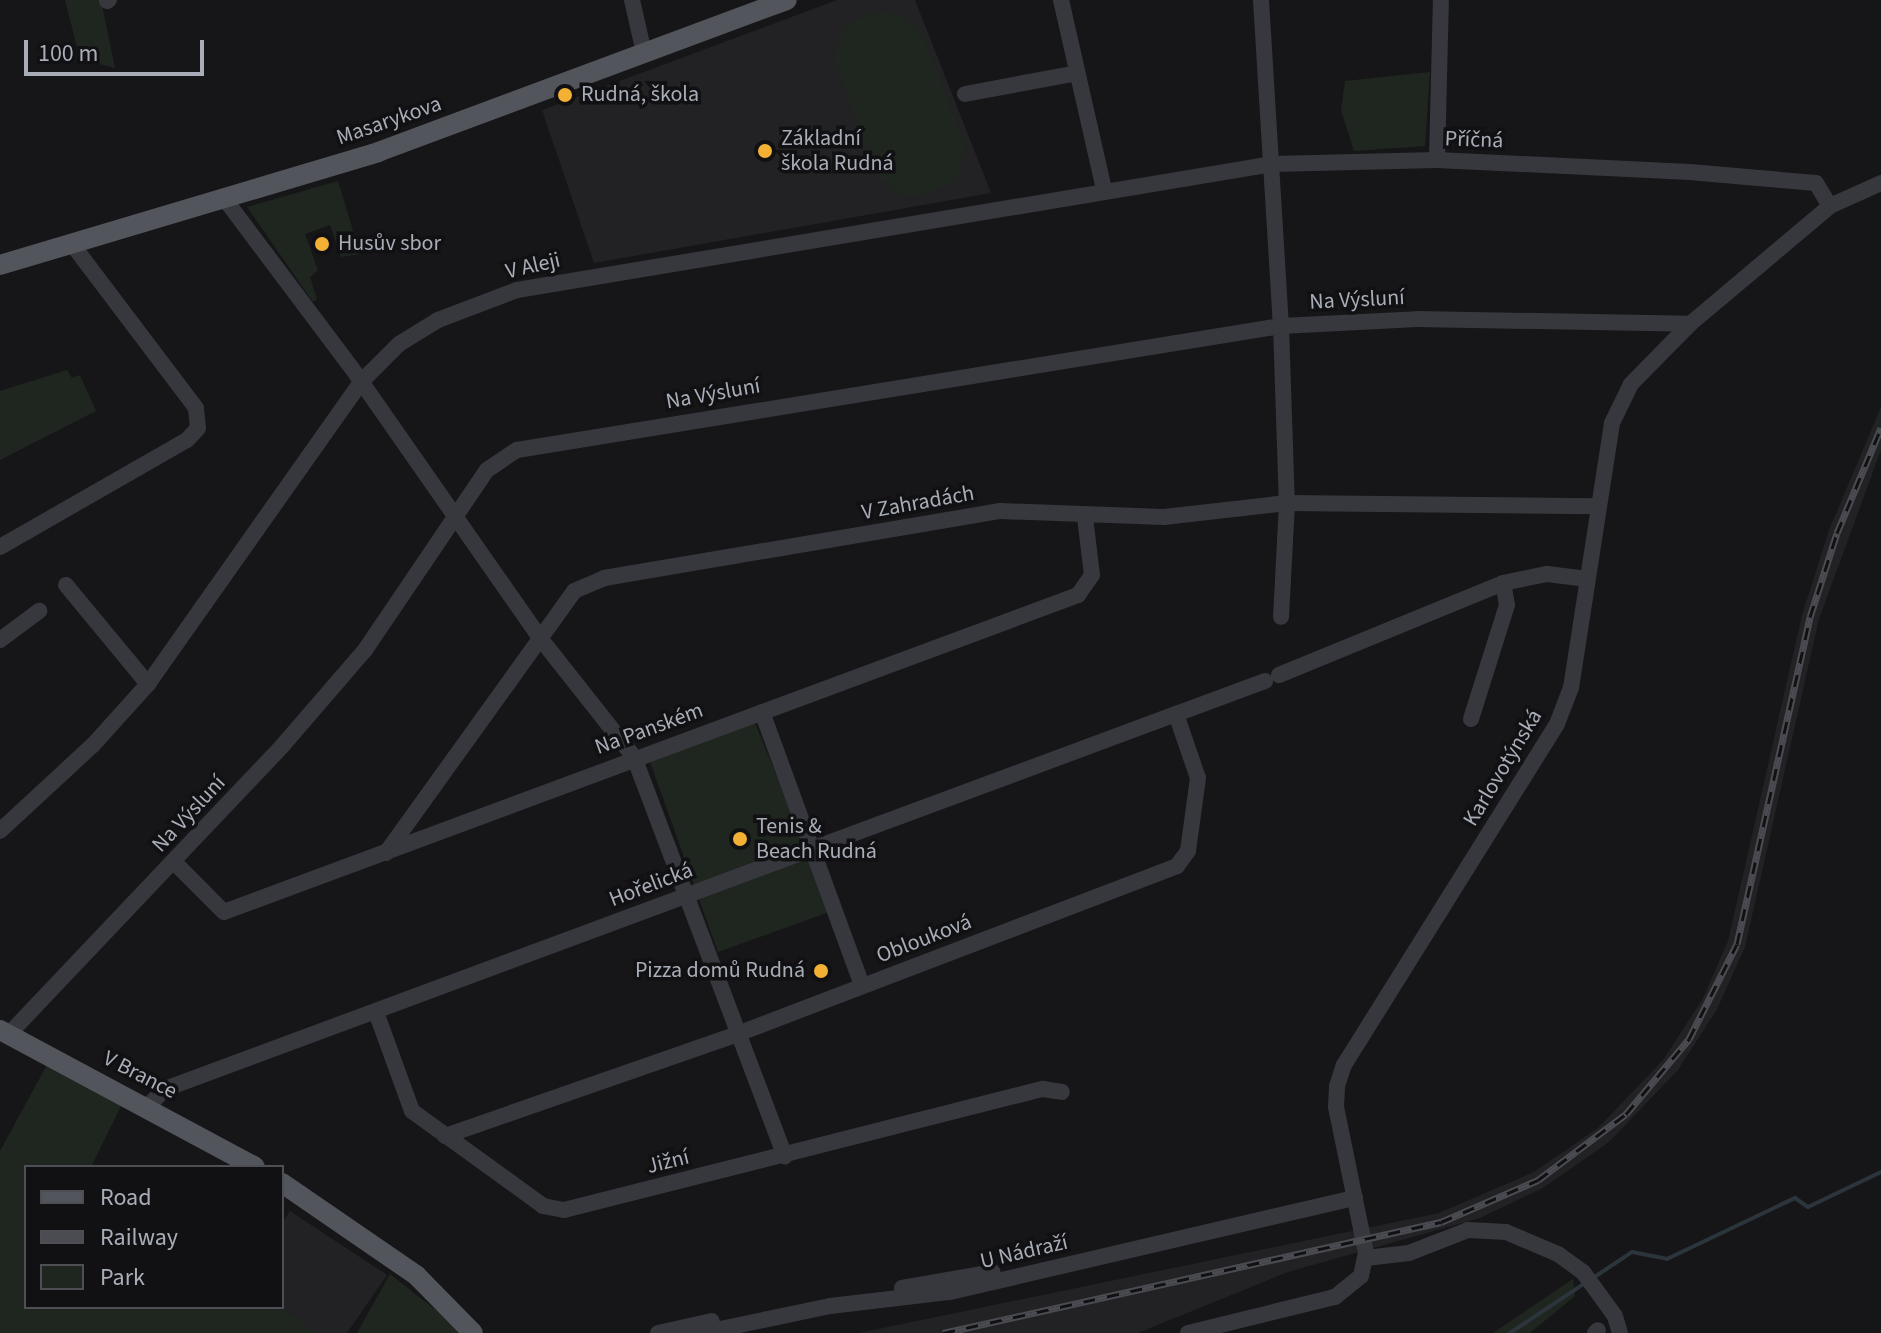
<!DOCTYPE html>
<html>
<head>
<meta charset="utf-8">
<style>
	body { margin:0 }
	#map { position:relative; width:1881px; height:1333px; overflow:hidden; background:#161618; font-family:"Source Sans 3",sans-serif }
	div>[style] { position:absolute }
	.built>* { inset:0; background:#222225 }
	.green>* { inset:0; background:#1e261f }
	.stream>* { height:4px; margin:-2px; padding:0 2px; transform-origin:2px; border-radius:2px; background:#2c353c }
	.minor>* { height:16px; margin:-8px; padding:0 8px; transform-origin:8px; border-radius:8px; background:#37383d }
	.major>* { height:20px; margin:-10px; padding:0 10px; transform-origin:10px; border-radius:10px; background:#53555c }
	.rail>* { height:7px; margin-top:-3.5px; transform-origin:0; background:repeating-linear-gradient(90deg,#111113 0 12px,#4a4c52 0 24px); box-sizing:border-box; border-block:2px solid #4a4c52 }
	.dots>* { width:22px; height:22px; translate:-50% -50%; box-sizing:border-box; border:4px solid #111113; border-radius:50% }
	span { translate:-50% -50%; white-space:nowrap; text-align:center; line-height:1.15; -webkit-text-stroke:7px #111113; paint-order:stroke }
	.poi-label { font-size:22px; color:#a8adb8 }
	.left { translate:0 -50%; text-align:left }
	.right { translate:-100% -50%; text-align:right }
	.street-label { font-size:22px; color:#a8adb8 }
	.legend { position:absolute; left:24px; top:1165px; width:260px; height:144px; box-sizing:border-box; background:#111113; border:2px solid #4d4f55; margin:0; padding:10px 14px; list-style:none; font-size:24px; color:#a8adb8 }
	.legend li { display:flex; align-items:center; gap:16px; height:40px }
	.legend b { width:40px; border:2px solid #4d4f55 }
	.scale { position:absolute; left:24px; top:40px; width:180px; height:36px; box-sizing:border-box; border:4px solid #a8adb8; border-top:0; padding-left:10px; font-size:24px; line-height:28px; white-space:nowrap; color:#a8adb8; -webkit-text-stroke:6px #111113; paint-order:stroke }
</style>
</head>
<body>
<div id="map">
	<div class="built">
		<i style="clip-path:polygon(837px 0,915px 0,991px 193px,594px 263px,542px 110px)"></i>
		<i style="clip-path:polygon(1881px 407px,1881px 450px,1819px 619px,1745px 947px,1717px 1009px,1678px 1070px,1609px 1142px,1543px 1188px,1480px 1218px,1288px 1272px,1138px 1333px,859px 1333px,1439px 1213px,1534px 1172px,1598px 1128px,1663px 1060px,1702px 1000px,1728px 941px,1802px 615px,1829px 530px)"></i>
		<i style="clip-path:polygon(290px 1211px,387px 1275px,347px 1333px,314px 1333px,273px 1307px,282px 1307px,282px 1223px)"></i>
	</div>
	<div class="green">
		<i style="clip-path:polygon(65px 0,101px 0,115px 68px,80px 59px)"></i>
		<i style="clip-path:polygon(887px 12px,905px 17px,924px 38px,964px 143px,960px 171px,950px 184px,923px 196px,902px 195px,877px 176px,834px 60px,845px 27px,868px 14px)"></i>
		<i style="clip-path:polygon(1430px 72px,1425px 146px,1354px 151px,1341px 110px,1345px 81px)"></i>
		<i style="clip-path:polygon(338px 181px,360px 254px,341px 257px,330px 225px,305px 234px,318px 270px,310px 277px,317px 299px,313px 302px,247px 207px)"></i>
		<i style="clip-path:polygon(67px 370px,72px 378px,80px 375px,96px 411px,0 460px,0 391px)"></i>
		<i style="clip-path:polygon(755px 723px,832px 911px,718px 952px,650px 762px)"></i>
		<i style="clip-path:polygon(48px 1063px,122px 1104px,91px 1167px,26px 1167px,26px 1307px,279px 1307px,316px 1333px,0 1333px,0 1151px)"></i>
		<i style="clip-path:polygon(390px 1274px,461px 1330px,462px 1333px,357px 1333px)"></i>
		<i style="clip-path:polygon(1573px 1279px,1575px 1296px,1530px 1333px,1493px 1333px)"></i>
	</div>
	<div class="stream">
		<i style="left:1593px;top:1278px;width:47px;rotate:-33.7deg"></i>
		<i style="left:1632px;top:1252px;width:36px;rotate:11deg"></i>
		<i style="left:1667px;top:1259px;width:142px;rotate:-25.5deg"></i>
		<i style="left:1795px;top:1198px;width:16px;rotate:35deg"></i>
		<i style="left:1808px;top:1207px;width:81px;rotate:-25.6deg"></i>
		<i style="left:1510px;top:1333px;width:90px;rotate:-33.7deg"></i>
	</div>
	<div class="minor">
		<i style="left:632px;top:0;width:54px;rotate:77.2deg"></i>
		<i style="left:1061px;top:0;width:195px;rotate:77.2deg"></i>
		<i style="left:1261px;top:0;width:327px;rotate:86.5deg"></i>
		<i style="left:1281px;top:326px;width:177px;rotate:88.1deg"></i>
		<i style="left:1287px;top:503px;width:114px;rotate:93deg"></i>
		<i style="left:107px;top:1px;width:2px;rotate:-27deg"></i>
		<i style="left:965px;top:94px;width:114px;rotate:-10.6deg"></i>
		<i style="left:1437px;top:160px;width:160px;rotate:-88.6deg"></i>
		<i style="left:224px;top:198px;width:211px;rotate:53.1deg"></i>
		<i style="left:351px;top:367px;width:330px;rotate:55.1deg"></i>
		<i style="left:540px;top:638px;width:152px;rotate:51.7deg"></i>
		<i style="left:634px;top:757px;width:427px;rotate:69.3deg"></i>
		<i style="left:0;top:547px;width:215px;rotate:-29.8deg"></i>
		<i style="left:187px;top:440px;width:16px;rotate:-47deg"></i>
		<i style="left:198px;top:428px;width:20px;rotate:-96deg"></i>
		<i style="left:196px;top:408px;width:206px;rotate:-127.1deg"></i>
		<i style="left:66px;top:585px;width:129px;rotate:50.4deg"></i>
		<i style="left:0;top:640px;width:49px;rotate:-36.6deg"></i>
		<i style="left:1279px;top:675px;width:242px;rotate:-22.3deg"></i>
		<i style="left:1503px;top:583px;width:45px;rotate:-11.6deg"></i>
		<i style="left:1547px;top:574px;width:39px;rotate:7deg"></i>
		<i style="left:762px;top:712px;width:292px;rotate:69.9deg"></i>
		<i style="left:1471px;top:719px;width:120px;rotate:-72.5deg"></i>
		<i style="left:1507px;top:605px;width:22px;rotate:-100deg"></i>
		<i style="left:0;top:831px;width:127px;rotate:-42.8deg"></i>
		<i style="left:93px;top:745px;width:82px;rotate:-48deg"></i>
		<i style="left:148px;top:684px;width:368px;rotate:-54.8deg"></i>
		<i style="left:360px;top:383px;width:55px;rotate:-45deg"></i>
		<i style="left:399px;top:344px;width:46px;rotate:-31.6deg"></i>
		<i style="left:438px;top:320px;width:85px;rotate:-20.8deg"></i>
		<i style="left:517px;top:290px;width:765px;rotate:-9.47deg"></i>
		<i style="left:1272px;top:164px;width:165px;rotate:-1.4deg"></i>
		<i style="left:1437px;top:160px;width:253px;rotate:2.7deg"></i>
		<i style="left:1690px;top:172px;width:126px;rotate:5deg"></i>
		<i style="left:1816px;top:183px;width:27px;rotate:59deg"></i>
		<i style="left:386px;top:853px;width:322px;rotate:-54.3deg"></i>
		<i style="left:574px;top:591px;width:33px;rotate:-23deg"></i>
		<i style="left:604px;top:578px;width:402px;rotate:-9.6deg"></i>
		<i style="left:1000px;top:511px;width:164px;rotate:2.1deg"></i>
		<i style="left:1164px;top:517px;width:124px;rotate:-6.5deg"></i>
		<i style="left:1287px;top:503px;width:309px;rotate:0.6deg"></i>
		<i style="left:175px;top:863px;width:69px;rotate:45deg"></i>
		<i style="left:224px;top:912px;width:911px;rotate:-20.36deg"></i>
		<i style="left:1078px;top:595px;width:24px;rotate:-55deg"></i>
		<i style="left:1092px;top:575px;width:58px;rotate:-96.9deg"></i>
		<i style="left:376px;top:1012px;width:105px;rotate:70deg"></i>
		<i style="left:412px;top:1111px;width:162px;rotate:35.9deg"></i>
		<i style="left:543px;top:1206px;width:21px;rotate:11deg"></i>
		<i style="left:564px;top:1210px;width:494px;rotate:-14.2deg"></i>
		<i style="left:1043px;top:1089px;width:19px;rotate:9deg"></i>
		<i style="left:9px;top:1034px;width:398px;rotate:-46.5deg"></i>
		<i style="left:283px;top:745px;width:125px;rotate:-49.2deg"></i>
		<i style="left:365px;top:650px;width:217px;rotate:-55.9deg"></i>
		<i style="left:487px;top:470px;width:36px;rotate:-34deg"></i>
		<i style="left:517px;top:450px;width:774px;rotate:-9.22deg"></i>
		<i style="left:1281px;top:326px;width:136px;rotate:-2.9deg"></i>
		<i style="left:1417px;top:319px;width:273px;rotate:1deg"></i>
		<i style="left:148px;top:1106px;width:24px;rotate:-45deg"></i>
		<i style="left:165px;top:1089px;width:1078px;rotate:-20.35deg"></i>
		<i style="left:445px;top:1136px;width:312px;rotate:-19.2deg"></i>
		<i style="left:740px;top:1033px;width:468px;rotate:-20.9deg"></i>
		<i style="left:1177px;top:866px;width:19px;rotate:-54deg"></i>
		<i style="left:1188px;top:851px;width:74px;rotate:-82.2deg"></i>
		<i style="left:1198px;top:778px;width:68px;rotate:-109deg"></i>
		<i style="left:1176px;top:714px;width:95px;rotate:-20.3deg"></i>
		<i style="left:1366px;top:1258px;width:43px;rotate:-6.6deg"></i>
		<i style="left:1409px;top:1253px;width:63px;rotate:-21.3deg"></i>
		<i style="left:1468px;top:1230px;width:38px;rotate:3deg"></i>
		<i style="left:1506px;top:1232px;width:56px;rotate:22.9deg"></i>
		<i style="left:1558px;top:1254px;width:31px;rotate:36deg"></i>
		<i style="left:1583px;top:1272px;width:54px;rotate:54deg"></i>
		<i style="left:1615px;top:1316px;width:18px;rotate:74deg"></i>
		<i style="left:902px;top:1288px;width:92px;rotate:-10deg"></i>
		<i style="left:658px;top:1333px;width:55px;rotate:-12.5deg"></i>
		<i style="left:701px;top:1333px;width:132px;rotate:-11.8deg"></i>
		<i style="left:830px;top:1306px;width:121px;rotate:-6.7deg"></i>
		<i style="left:950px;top:1292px;width:416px;rotate:-13.1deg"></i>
		<i style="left:1188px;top:1333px;width:151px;rotate:-13.8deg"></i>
		<i style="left:1335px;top:1297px;width:33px;rotate:-39deg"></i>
		<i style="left:1361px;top:1276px;width:24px;rotate:-78deg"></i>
		<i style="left:1366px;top:1253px;width:149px;rotate:-101.6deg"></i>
		<i style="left:1336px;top:1107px;width:21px;rotate:-87deg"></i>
		<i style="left:1337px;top:1086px;width:22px;rotate:-72deg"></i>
		<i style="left:1344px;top:1065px;width:402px;rotate:-58deg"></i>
		<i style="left:1557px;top:724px;width:39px;rotate:-69deg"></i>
		<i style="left:1571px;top:688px;width:268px;rotate:-81.2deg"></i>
		<i style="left:1612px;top:423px;width:43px;rotate:-64deg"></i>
		<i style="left:1631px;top:384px;width:84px;rotate:-45.5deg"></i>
		<i style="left:1690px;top:324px;width:183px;rotate:-40.1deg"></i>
		<i style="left:1830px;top:206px;width:56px;rotate:-24.3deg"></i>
		<i style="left:1595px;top:1333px;width:4px;rotate:-45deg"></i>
	</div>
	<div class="major">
		<i style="left:0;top:265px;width:395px;rotate:-16.6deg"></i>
		<i style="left:378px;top:152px;width:436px;rotate:-20.4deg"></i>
		<i style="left:0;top:1030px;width:289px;rotate:28.2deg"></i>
		<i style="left:282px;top:1183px;width:163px;rotate:34.5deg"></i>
		<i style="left:416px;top:1275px;width:81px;rotate:45.5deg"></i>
	</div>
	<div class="rail">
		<i style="left:943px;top:1333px;width:510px;rotate:-12.57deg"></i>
		<i style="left:1441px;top:1222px;width:106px;rotate:-23.4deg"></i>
		<i style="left:1538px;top:1180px;width:110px;rotate:-36.9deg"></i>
		<i style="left:1626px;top:1114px;width:98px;rotate:-50deg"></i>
		<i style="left:1689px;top:1039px;width:106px;rotate:-63.2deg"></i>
		<i style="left:1737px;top:944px;width:335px;rotate:-77.4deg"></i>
		<i style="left:1810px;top:617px;width:88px;rotate:-72.2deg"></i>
		<i style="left:1837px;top:533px;width:114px;rotate:-67.3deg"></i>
	</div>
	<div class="dots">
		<i style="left:565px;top:95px;background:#f2b134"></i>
		<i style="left:765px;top:151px;background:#f2b134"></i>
		<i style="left:322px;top:244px;background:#f2b134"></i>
		<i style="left:740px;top:839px;background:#f2b134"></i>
		<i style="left:821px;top:971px;background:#f2b134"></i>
	</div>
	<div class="poi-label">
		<span class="left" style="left:581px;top:95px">Rudná, škola</span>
		<span class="left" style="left:781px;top:151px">Základní<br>škola Rudná</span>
		<span class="left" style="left:338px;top:244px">Husův sbor</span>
		<span class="left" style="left:756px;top:839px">Tenis &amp;<br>Beach Rudná</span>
		<span class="right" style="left:805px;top:971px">Pizza domů Rudná</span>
	</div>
	<div class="street-label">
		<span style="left:389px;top:121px;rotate:-19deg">Masarykova</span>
		<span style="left:1474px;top:140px;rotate:2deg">Příčná</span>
		<span style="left:533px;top:266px;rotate:-13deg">V Aleji</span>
		<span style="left:1357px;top:300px;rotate:-3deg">Na Výsluní</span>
		<span style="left:713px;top:394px;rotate:-10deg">Na Výsluní</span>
		<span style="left:918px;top:503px;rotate:-10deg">V Zahradách</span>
		<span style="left:649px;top:729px;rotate:-20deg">Na Panském</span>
		<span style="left:1503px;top:768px;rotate:-59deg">Karlovotýnská</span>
		<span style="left:189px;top:814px;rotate:-47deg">Na Výsluní</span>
		<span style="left:651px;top:885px;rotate:-21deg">Hořelická</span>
		<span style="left:924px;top:939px;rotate:-21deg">Oblouková</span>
		<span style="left:140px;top:1075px;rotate:27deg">V Brance</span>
		<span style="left:668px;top:1162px;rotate:-14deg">Jižní</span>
		<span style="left:1024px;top:1252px;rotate:-13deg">U Nádraží</span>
	</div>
	<ul class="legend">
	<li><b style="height:10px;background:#53555c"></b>Road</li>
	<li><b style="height:10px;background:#4a4c52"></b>Railway</li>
	<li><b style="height:22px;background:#1e261f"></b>Park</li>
	</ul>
	<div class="scale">100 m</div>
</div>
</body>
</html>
